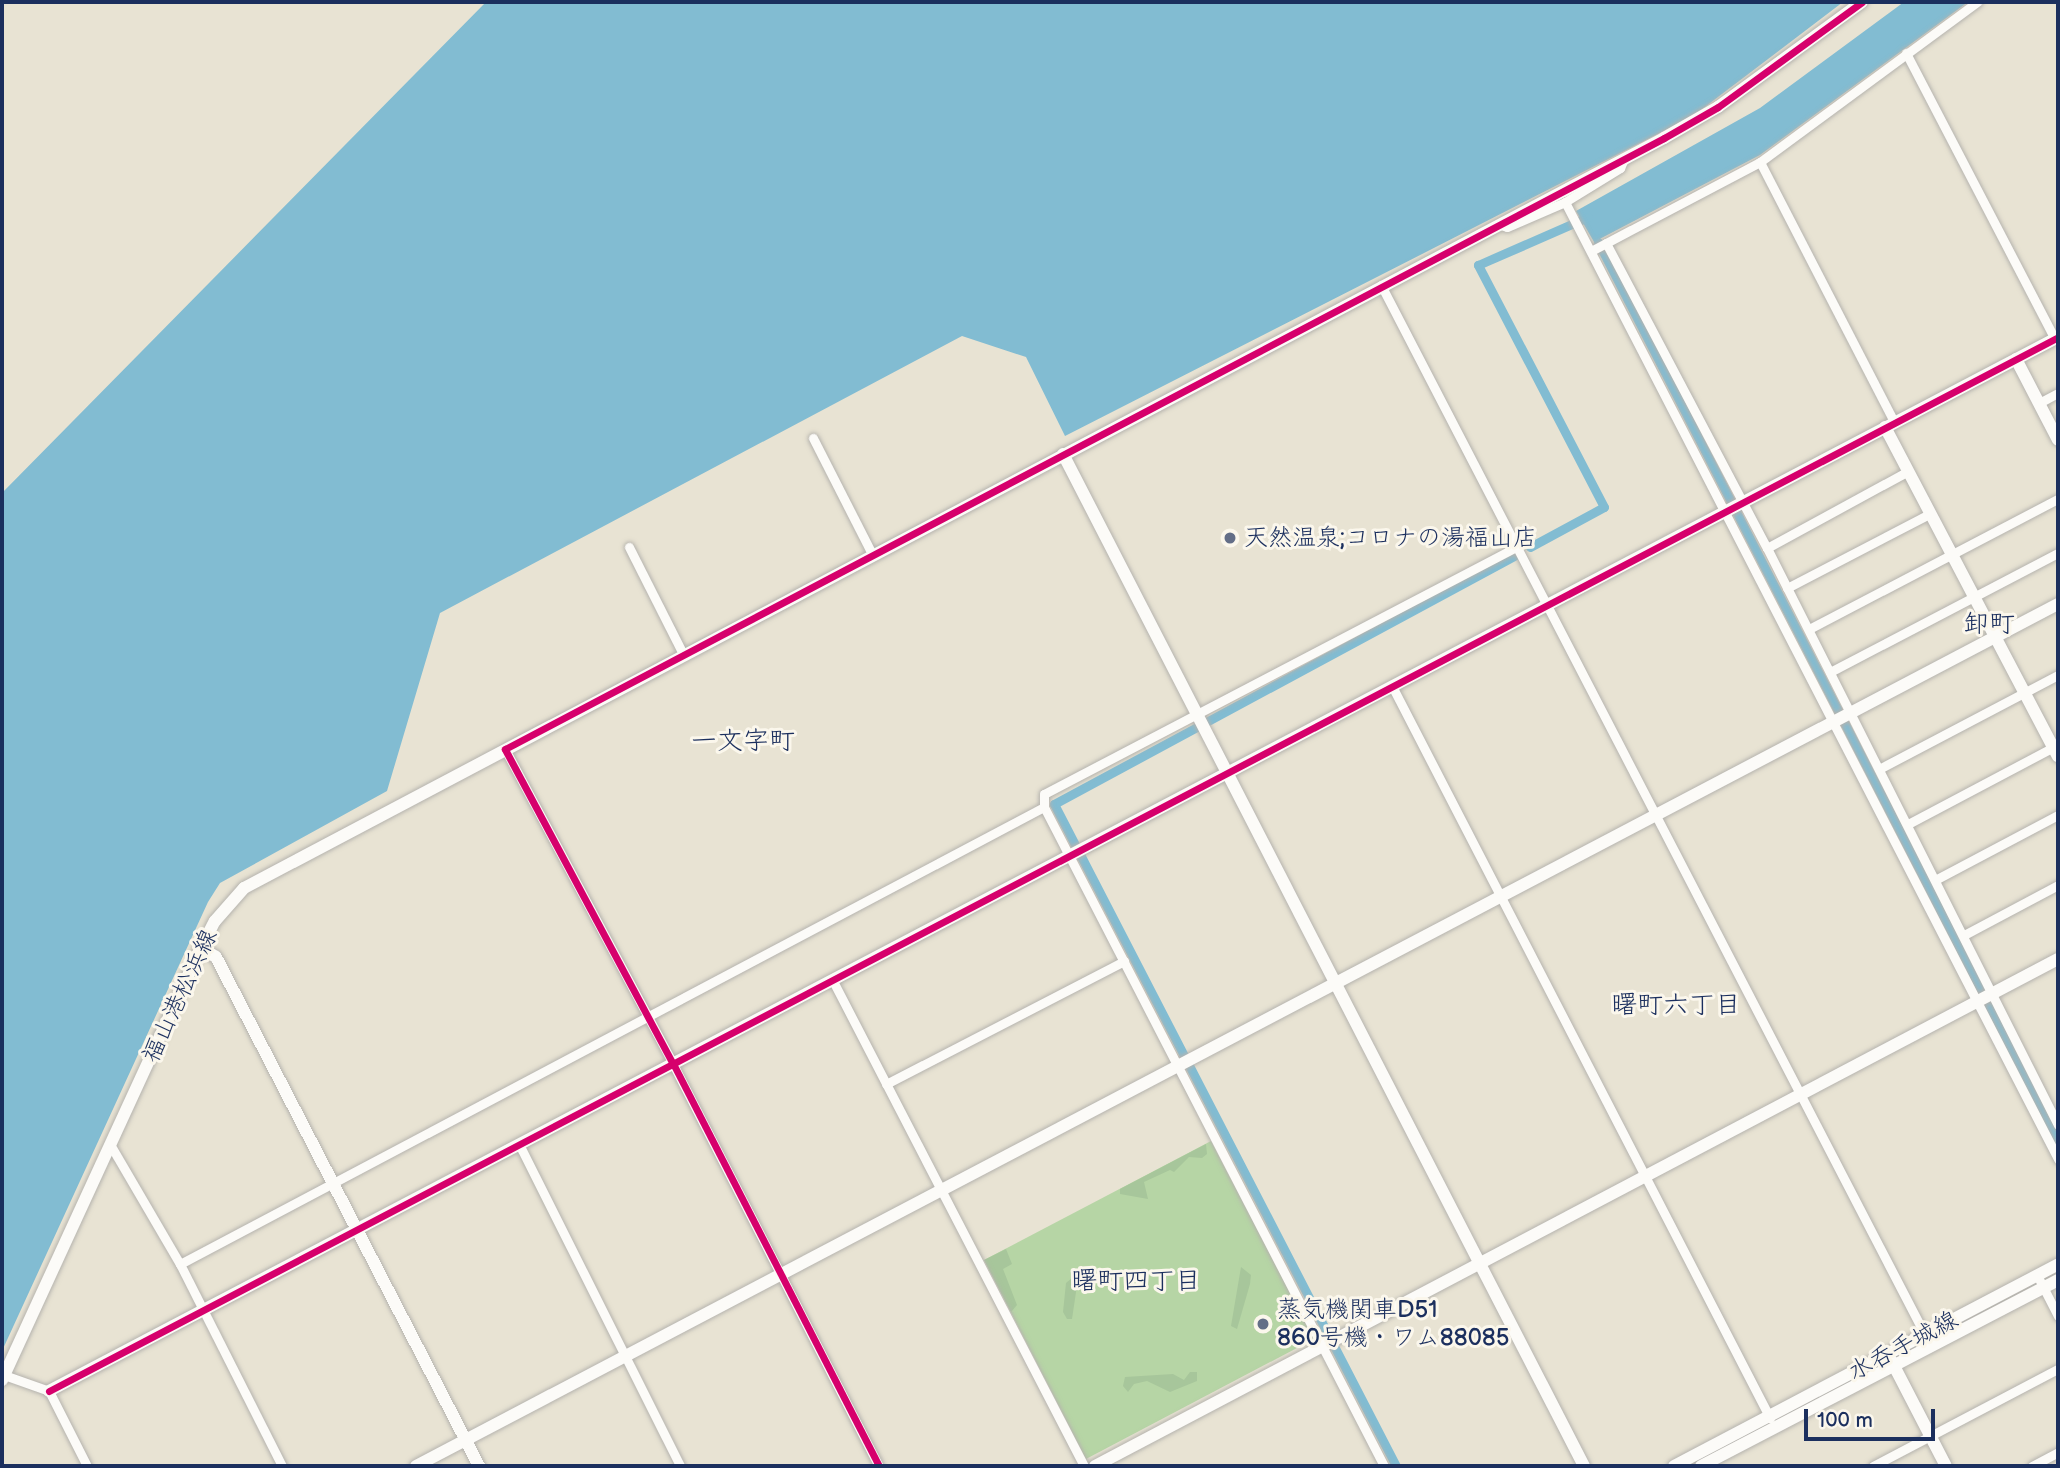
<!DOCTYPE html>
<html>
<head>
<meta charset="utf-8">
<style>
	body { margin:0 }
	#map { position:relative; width:2060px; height:1468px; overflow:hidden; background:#e8e3d3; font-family:"Balsamiq Sans","Klee One",sans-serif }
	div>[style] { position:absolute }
	.green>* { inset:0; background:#b6d5a5 }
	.forest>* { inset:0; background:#a7c69b }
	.water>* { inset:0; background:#82bcd2 }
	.canal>* { height:9px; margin:-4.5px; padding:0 4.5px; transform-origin:4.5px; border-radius:4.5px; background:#82bcd2 }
	.roads { filter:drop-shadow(0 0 2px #b5b3ae) drop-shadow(0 0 2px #b5b3ae) }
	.street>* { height:9px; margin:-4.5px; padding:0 4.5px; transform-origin:4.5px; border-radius:4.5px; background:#fcfbf8 }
	.secondary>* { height:12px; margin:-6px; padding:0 6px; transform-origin:6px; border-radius:6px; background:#fcfbf8 }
	.cycleway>* { height:7px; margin:-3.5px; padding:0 3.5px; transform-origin:3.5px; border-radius:3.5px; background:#d6006c }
	.dots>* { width:19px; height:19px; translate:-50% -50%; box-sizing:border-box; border:4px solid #fbf7ec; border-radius:50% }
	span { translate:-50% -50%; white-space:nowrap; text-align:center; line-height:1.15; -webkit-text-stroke:6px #fbf7ec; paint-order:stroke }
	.poi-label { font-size:24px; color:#1b2f5e }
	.left { translate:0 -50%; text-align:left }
	.street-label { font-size:24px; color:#1b2f5e }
	.neighbourhood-label { font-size:26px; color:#1b2f5e }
	.frame { position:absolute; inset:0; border:4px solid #1b2f5e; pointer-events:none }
	.scale { position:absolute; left:1804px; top:1409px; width:131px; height:32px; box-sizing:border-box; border:4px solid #1b2f5e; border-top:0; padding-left:9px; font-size:21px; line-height:24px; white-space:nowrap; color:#1b2f5e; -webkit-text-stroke:5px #fbf7ec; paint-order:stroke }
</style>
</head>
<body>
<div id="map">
	<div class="green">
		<i style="clip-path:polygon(1211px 1141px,1314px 1339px,1086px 1459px,984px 1260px)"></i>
	</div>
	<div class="forest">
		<i style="clip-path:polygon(1206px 1144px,1207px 1154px,1202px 1158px,1189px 1157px,1174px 1172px,1170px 1170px,1144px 1182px,1148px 1199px,1120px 1194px,1120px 1189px)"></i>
		<i style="clip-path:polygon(1006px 1249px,1012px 1264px,1003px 1269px,1017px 1305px,1011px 1312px,984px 1260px)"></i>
		<i style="clip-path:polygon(1241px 1267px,1251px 1275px,1250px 1284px,1237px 1329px,1231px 1326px)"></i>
		<i style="clip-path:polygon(1079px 1272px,1072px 1319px,1067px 1319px,1063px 1312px,1066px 1283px)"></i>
		<i style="clip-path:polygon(1190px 1372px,1197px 1372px,1197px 1381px,1170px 1392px,1147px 1381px,1134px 1384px,1128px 1392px,1123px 1386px,1125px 1377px,1173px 1374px,1184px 1380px)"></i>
	</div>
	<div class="water">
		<i style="clip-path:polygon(486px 2px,1843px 2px,1693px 116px,1065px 436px,1026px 357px,962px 336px,440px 613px,387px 791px,220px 883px,208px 902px,2px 1351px,2px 493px)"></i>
		<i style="clip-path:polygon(1904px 2px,1968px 2px,1760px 155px,1594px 242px,1576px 211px,1760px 108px)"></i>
	</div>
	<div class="canal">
		<i style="left:1598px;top:242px;width:1009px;rotate:62.88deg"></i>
		<i style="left:1530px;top:547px;width:84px;rotate:-28.4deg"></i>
		<i style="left:1604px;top:507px;width:273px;rotate:-117.5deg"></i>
		<i style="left:1478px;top:265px;width:120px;rotate:-23.6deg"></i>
		<i style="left:1396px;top:1466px;width:745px;rotate:-117.32deg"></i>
		<i style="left:1054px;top:804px;width:523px;rotate:-28.33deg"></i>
	</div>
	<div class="roads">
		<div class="street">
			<i style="left:1906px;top:53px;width:322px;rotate:62.5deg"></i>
			<i style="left:1760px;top:162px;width:292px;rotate:62.7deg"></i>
			<i style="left:1565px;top:202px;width:65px;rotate:-31.7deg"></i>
			<i style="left:1620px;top:168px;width:10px;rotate:-66deg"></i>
			<i style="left:1501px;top:225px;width:6px;rotate:18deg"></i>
			<i style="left:1507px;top:227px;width:63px;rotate:-23.3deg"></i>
			<i style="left:1565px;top:202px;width:1077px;rotate:62.74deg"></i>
			<i style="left:1606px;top:243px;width:345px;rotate:62.2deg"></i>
			<i style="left:1767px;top:548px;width:646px;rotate:63.24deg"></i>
			<i style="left:1591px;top:251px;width:191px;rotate:-27.8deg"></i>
			<i style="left:1760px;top:162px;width:270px;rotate:-36.4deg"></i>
			<i style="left:1381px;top:285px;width:1185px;rotate:62.61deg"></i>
			<i style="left:2039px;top:403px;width:21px;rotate:-28deg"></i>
			<i style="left:813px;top:438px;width:130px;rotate:63deg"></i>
			<i style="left:629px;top:547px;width:120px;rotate:63.2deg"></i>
			<i style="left:1767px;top:548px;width:161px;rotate:-28.6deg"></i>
			<i style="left:1787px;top:588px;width:162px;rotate:-27.5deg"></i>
			<i style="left:1809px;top:629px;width:281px;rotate:-27.6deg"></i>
			<i style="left:1830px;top:672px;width:257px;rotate:-27.6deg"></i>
			<i style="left:1392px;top:686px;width:824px;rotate:62.69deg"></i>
			<i style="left:505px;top:749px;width:357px;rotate:61.9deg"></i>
			<i style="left:673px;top:1064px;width:452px;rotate:62.9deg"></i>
			<i style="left:1879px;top:769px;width:202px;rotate:-27.7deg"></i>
			<i style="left:1044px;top:807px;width:13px;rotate:-90deg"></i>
			<i style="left:1044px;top:794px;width:537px;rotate:-27.61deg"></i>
			<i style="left:1908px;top:824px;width:169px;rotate:-27.9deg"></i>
			<i style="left:1935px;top:880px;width:139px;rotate:-27.9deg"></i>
			<i style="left:1964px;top:935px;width:106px;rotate:-28deg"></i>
			<i style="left:833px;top:981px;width:546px;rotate:62.64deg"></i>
			<i style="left:886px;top:1084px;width:268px;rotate:-27.3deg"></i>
			<i style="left:519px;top:1144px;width:360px;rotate:63.4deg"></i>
			<i style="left:111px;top:1146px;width:137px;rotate:59.7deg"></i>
			<i style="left:180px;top:1264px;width:226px;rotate:63.2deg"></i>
			<i style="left:180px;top:1264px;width:977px;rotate:-27.88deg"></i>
			<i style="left:1044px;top:807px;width:742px;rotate:62.71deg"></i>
			<i style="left:2037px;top:1275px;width:46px;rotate:62.9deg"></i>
			<i style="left:4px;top:1375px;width:48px;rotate:19.6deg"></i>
			<i style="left:49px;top:1391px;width:84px;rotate:63.1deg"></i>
			<i style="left:1873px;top:1466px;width:209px;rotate:-27.7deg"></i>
			<i style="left:2032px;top:1466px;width:30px;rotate:-28deg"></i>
		</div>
		<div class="secondary">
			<i style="left:2016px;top:359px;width:91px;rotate:62.6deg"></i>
			<i style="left:1885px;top:427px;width:372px;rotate:62.3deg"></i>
			<i style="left:1063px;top:454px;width:1138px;rotate:62.76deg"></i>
			<i style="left:201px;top:948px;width:17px;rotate:31deg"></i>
			<i style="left:216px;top:957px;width:573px;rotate:62.67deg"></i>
			<i style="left:1891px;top:1360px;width:119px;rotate:62.6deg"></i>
			<i style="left:2px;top:1380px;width:476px;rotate:-65.3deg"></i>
			<i style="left:201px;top:948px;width:30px;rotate:-63deg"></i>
			<i style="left:215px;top:921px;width:44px;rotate:-48.7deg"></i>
			<i style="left:244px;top:888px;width:1606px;rotate:-27.84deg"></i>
			<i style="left:1664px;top:138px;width:62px;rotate:-29.9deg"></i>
			<i style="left:1718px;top:107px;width:178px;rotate:-36.1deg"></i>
			<i style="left:49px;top:1391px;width:2269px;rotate:-27.68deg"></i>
			<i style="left:416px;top:1466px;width:1855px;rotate:-27.7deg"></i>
			<i style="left:1095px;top:1466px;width:1088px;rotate:-27.77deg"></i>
			<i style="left:1674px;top:1466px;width:434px;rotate:-27.7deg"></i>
			<i style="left:1701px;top:1466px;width:403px;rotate:-27.5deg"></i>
		</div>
	</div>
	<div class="cycleway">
		<i style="left:49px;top:1391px;width:2269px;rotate:-27.68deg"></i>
		<i style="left:879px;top:1466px;width:452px;rotate:-117.1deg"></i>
		<i style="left:673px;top:1064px;width:357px;rotate:-118.1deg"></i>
		<i style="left:505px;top:749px;width:1310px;rotate:-27.8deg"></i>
		<i style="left:1664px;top:138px;width:62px;rotate:-29.9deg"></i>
		<i style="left:1718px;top:107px;width:178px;rotate:-36.1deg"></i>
	</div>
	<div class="dots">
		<i style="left:1230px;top:538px;background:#636e87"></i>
		<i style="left:1263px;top:1324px;background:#636e87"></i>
	</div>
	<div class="poi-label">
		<span class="left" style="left:1244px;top:538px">天然温泉;コロナの湯福山店</span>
		<span class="left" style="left:1277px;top:1324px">蒸気機関車D51<br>860号機・ワム88085</span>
	</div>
	<div class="street-label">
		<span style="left:180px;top:996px;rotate:-65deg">福山港松浜線</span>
		<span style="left:1903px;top:1346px;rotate:-28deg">水呑手城線</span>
	</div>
	<div class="neighbourhood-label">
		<span style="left:1989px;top:625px">卸町</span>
		<span style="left:743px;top:742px">一文字町</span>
		<span style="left:1676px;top:1006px">曙町六丁目</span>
		<span style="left:1136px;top:1282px">曙町四丁目</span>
	</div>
	<div class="frame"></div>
	<div class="scale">100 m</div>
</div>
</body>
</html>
